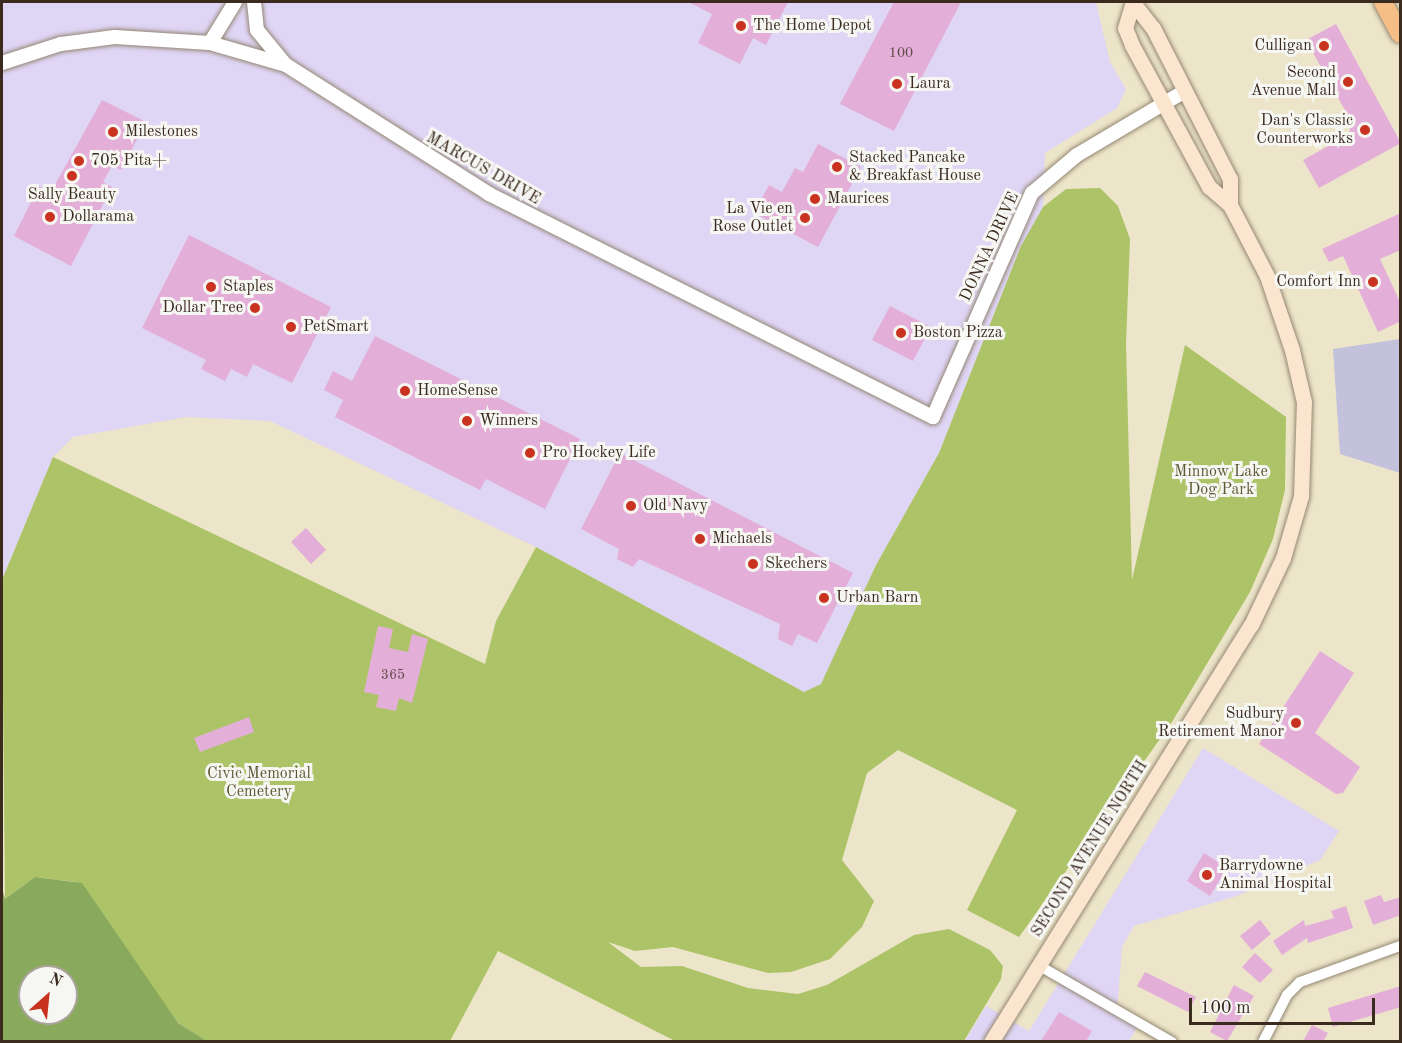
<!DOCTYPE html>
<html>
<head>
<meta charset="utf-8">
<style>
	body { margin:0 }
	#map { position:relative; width:1402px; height:1043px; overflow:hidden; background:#ede5c9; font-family:"Old Standard TT",serif }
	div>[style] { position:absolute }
	.built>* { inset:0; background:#dfd5f5 }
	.industrial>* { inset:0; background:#c3c1db }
	.green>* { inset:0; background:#acc368 }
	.forest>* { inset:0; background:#89a95c }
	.building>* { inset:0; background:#e3afd8 }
	.roads { filter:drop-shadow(0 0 2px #948874) drop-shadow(0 0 2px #948874) }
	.minor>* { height:10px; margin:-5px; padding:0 5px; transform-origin:5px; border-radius:5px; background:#fff }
	.tertiary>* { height:14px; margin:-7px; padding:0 7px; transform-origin:7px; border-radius:7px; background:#fff }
	.secondary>* { height:15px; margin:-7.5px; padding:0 7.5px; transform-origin:7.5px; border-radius:7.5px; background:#fbe5cf }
	.primary>* { height:18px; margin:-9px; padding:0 9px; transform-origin:9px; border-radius:9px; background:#f6be87 }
	.dots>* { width:16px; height:16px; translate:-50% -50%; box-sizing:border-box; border:3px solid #f6f6f2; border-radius:50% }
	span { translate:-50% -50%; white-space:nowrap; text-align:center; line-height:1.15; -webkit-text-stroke:6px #f6f6f2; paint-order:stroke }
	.number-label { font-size:14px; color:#654b4c }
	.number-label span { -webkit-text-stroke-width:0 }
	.poi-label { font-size:16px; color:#3b2a1e }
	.left { translate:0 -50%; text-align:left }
	.right { translate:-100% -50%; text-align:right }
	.street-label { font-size:16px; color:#3b2a1e }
	.park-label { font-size:16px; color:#5d5834 }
	.frame { position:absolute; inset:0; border:3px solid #3b2a1e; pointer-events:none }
	.north { position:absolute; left:18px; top:965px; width:60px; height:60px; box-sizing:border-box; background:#f6f6f2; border:2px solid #aba49d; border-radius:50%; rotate:27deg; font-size:16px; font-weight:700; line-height:24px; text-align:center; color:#3b2a1e }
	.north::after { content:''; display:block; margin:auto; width:21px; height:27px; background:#c8321e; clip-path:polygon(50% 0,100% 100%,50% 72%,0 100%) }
	.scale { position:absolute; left:1189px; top:998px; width:186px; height:27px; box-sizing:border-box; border:3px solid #3b2a1e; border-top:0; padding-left:8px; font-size:18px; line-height:21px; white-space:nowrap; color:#3b2a1e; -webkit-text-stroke:4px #f6f6f2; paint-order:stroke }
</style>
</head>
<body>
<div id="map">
	<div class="built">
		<i style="clip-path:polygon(2px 2px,1096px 2px,1110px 62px,1126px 89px,1117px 108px,1045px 153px,1043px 207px,1021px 246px,939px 453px,876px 565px,821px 685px,804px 692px,536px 547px,270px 421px,186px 417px,73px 437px,53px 457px,2px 580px)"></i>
		<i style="clip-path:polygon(1203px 748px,1339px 831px,1320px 860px,1237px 896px,1134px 926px,1122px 947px,1117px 1011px,1139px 1024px,1129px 1041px,964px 1042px,986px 1006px,1029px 1031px)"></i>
	</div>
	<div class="industrial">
		<i style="clip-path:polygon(1400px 339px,1400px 473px,1340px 454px,1333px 349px)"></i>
	</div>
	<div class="green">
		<i style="clip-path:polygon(1100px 188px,1118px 206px,1130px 239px,1126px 344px,1132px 580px,1185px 345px,1286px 417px,1285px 490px,1273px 539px,1250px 592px,1172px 722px,1019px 937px,967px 910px,1017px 810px,898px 750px,867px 773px,842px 860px,874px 901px,862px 927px,830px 959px,791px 972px,768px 973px,673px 947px,635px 951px,608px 942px,641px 967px,682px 966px,748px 988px,798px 994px,827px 985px,914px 935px,949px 929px,990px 950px,1003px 966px,1001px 979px,964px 1041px,675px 1041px,498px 951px,450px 1041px,207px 1041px,178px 1023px,76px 882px,35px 877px,5px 899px,2px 580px,53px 457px,485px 664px,496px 621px,536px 547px,804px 692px,821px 684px,876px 565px,939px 453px,1021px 246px,1043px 207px,1066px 189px)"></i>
	</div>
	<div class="forest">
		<i style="clip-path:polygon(evenodd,35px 877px,82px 883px,178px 1023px,207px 1041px,2px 1041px,2px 888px,5px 899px,35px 877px,30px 977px,66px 977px,66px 1013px,30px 1013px,30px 977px)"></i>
	</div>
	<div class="building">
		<i style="clip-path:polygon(688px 2px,788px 2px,766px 45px,753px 38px,740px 64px,698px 43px,712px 14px)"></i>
		<i style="clip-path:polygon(894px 2px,961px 2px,894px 131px,840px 104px)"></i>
		<i style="clip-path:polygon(1336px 24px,1401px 143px,1319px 188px,1303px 160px,1348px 135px,1352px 123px,1306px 40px)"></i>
		<i style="clip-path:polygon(102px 100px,146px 122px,121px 170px,112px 166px,103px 182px,112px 187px,71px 266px,14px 236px,39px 186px,51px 192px)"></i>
		<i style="clip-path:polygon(818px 144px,861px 167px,818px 247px,754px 213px,769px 185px,782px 192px,795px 168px,803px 172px)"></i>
		<i style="clip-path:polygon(1401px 213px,1401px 250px,1380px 259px,1401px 304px,1401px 321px,1378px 332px,1343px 256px,1329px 262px,1322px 249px)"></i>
		<i style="clip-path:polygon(189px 235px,331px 307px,292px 383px,253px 364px,247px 377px,231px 369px,225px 381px,201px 369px,206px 360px,142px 328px)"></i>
		<i style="clip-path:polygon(890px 306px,931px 327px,913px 361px,872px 340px)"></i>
		<i style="clip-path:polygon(375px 336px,580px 439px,545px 509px,486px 479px,480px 490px,335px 417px,343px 400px,324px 390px,333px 371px,352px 381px)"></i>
		<i style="clip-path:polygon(620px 453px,853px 573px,817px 643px,798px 634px,792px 646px,778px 639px,780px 624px,639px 559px,633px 567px,617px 559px,619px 549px,581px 529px)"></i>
		<i style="clip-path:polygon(306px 528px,326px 550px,311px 564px,291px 542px)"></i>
		<i style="clip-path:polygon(378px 626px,393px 629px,389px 648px,408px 652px,412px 634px,428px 639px,412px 703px,399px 698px,396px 711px,376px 707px,379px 695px,364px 692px)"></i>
		<i style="clip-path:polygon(1320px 651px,1354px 673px,1315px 733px,1360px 767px,1343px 793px,1336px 794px,1259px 744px)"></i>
		<i style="clip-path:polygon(249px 717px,254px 732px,200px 752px,194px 738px)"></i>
		<i style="clip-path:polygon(1204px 853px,1227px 868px,1210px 896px,1187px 881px)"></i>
		<i style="clip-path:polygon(1381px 895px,1384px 902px,1401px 897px,1401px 915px,1373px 925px,1364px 901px)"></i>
		<i style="clip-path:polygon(1346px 906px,1353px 928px,1308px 943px,1307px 938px,1282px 955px,1273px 941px,1304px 920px,1305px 926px,1334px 918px,1331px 911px)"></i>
		<i style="clip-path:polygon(1260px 920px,1271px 934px,1252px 950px,1240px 936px)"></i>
		<i style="clip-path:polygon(1255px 953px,1273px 970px,1260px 983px,1242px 967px)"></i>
		<i style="clip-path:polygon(1145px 972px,1196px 997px,1188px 1012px,1137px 986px)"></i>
		<i style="clip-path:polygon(1234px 985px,1254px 996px,1227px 1041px,1210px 1032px)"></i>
		<i style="clip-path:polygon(1401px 986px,1401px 1007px,1333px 1027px,1328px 1008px)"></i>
		<i style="clip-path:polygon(1059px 1012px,1092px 1031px,1086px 1041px,1041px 1041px)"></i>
		<i style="clip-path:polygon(1312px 1025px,1328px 1033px,1323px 1041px,1303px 1041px)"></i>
	</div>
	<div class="roads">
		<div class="minor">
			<i style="left:1038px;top:965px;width:155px;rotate:29.9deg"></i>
			<i style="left:1263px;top:1042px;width:53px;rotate:-62.9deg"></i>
			<i style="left:1287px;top:995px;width:18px;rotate:-45deg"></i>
			<i style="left:1300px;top:982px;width:106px;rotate:-19.8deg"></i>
		</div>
		<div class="tertiary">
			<i style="left:254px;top:2px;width:28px;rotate:84deg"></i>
			<i style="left:257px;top:30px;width:43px;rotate:50.7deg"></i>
			<i style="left:210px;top:43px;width:48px;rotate:-58.6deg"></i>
			<i style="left:2px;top:63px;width:62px;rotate:-17.9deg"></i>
			<i style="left:61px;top:44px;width:54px;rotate:-7.4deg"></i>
			<i style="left:115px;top:37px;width:95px;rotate:3.6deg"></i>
			<i style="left:210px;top:43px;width:79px;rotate:16.1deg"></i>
			<i style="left:286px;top:65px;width:241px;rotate:32.4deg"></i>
			<i style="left:489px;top:194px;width:497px;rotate:26.7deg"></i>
			<i style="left:933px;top:417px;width:245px;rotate:-66.2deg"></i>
			<i style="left:1032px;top:193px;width:59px;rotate:-40.2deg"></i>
			<i style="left:1077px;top:155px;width:126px;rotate:-30.7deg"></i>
		</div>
		<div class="secondary">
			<i style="left:1134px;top:4px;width:31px;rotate:52deg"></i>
			<i style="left:1153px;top:28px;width:169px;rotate:63deg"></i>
			<i style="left:1230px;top:179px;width:26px;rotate:90deg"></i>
			<i style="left:991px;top:1042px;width:491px;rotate:-58.1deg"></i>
			<i style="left:1251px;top:625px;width:74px;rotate:-64.5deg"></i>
			<i style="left:1283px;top:558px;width:65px;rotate:-73.8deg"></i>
			<i style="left:1301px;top:496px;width:94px;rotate:-88.2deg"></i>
			<i style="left:1304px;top:402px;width:53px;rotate:-103deg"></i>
			<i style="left:1292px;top:350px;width:78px;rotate:-108.7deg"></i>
			<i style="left:1267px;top:276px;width:80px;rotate:-117.5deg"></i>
			<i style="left:1230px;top:205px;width:28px;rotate:-139deg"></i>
			<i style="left:1209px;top:187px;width:162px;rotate:-118.5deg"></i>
			<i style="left:1132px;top:45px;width:18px;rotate:-112deg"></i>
			<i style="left:1125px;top:28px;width:27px;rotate:-73deg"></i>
		</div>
		<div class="primary">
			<i style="left:1383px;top:2px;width:36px;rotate:62deg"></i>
		</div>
	</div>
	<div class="dots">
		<i style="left:741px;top:26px;background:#c8321e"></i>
		<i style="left:1324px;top:46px;background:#c8321e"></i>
		<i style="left:1348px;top:82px;background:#c8321e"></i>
		<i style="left:897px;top:84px;background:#c8321e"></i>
		<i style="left:1365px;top:130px;background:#c8321e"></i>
		<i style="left:113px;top:132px;background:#c8321e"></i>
		<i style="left:79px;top:161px;background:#c8321e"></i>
		<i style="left:837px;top:167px;background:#c8321e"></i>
		<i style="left:72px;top:176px;background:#c8321e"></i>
		<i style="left:815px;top:199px;background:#c8321e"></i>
		<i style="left:50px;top:217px;background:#c8321e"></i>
		<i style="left:805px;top:218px;background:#c8321e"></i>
		<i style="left:1373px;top:282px;background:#c8321e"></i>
		<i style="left:211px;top:287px;background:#c8321e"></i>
		<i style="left:255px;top:308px;background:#c8321e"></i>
		<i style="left:291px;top:327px;background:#c8321e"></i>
		<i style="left:901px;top:333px;background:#c8321e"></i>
		<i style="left:405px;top:391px;background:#c8321e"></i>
		<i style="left:467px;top:421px;background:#c8321e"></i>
		<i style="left:530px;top:453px;background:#c8321e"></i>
		<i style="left:631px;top:506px;background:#c8321e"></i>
		<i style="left:700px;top:539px;background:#c8321e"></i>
		<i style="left:753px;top:564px;background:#c8321e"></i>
		<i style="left:824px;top:598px;background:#c8321e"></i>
		<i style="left:1296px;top:723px;background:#c8321e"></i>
		<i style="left:1207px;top:875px;background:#c8321e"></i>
	</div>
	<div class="number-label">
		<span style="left:901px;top:53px">100</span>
		<span style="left:393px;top:675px">365</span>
	</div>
	<div class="poi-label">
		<span class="left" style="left:753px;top:26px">The Home Depot</span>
		<span class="right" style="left:1312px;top:46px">Culligan</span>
		<span class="right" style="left:1336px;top:82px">Second<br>Avenue Mall</span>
		<span class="left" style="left:909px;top:84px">Laura</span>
		<span class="right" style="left:1353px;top:130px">Dan's Classic<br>Counterworks</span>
		<span class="left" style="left:125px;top:132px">Milestones</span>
		<span class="left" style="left:849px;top:167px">Stacked Pancake<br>&amp; Breakfast House</span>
		<span class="left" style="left:91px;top:161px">705 Pita+</span>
		<span style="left:72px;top:195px">Sally Beauty</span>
		<span class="left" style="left:827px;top:199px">Maurices</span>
		<span class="right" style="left:793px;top:218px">La Vie en<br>Rose Outlet</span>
		<span class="left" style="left:62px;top:217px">Dollarama</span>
		<span class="right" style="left:1361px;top:282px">Comfort Inn</span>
		<span class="left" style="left:223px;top:287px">Staples</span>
		<span class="right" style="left:243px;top:308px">Dollar Tree</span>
		<span class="left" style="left:303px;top:327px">PetSmart</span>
		<span class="left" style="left:913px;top:333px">Boston Pizza</span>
		<span class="left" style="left:417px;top:391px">HomeSense</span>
		<span class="left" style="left:479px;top:421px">Winners</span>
		<span class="left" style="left:542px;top:453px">Pro Hockey Life</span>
		<span class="left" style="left:643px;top:506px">Old Navy</span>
		<span class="left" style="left:712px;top:539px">Michaels</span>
		<span class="left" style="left:765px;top:564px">Skechers</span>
		<span class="left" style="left:836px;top:598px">Urban Barn</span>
		<span class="right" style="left:1284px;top:723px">Sudbury<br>Retirement Manor</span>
		<span class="left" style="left:1219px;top:875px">Barrydowne<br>Animal Hospital</span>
	</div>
	<div class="street-label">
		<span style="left:483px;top:169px;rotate:30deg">MARCUS DRIVE</span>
		<span style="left:990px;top:247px;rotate:-65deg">DONNA DRIVE</span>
		<span style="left:1090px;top:849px;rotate:-58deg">SECOND AVENUE NORTH</span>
	</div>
	<div class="park-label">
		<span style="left:1221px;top:481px">Minnow Lake<br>Dog Park</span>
		<span style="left:259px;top:783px">Civic Memorial<br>Cemetery</span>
	</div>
	<div class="frame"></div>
	<div class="north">N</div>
	<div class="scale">100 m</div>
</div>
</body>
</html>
